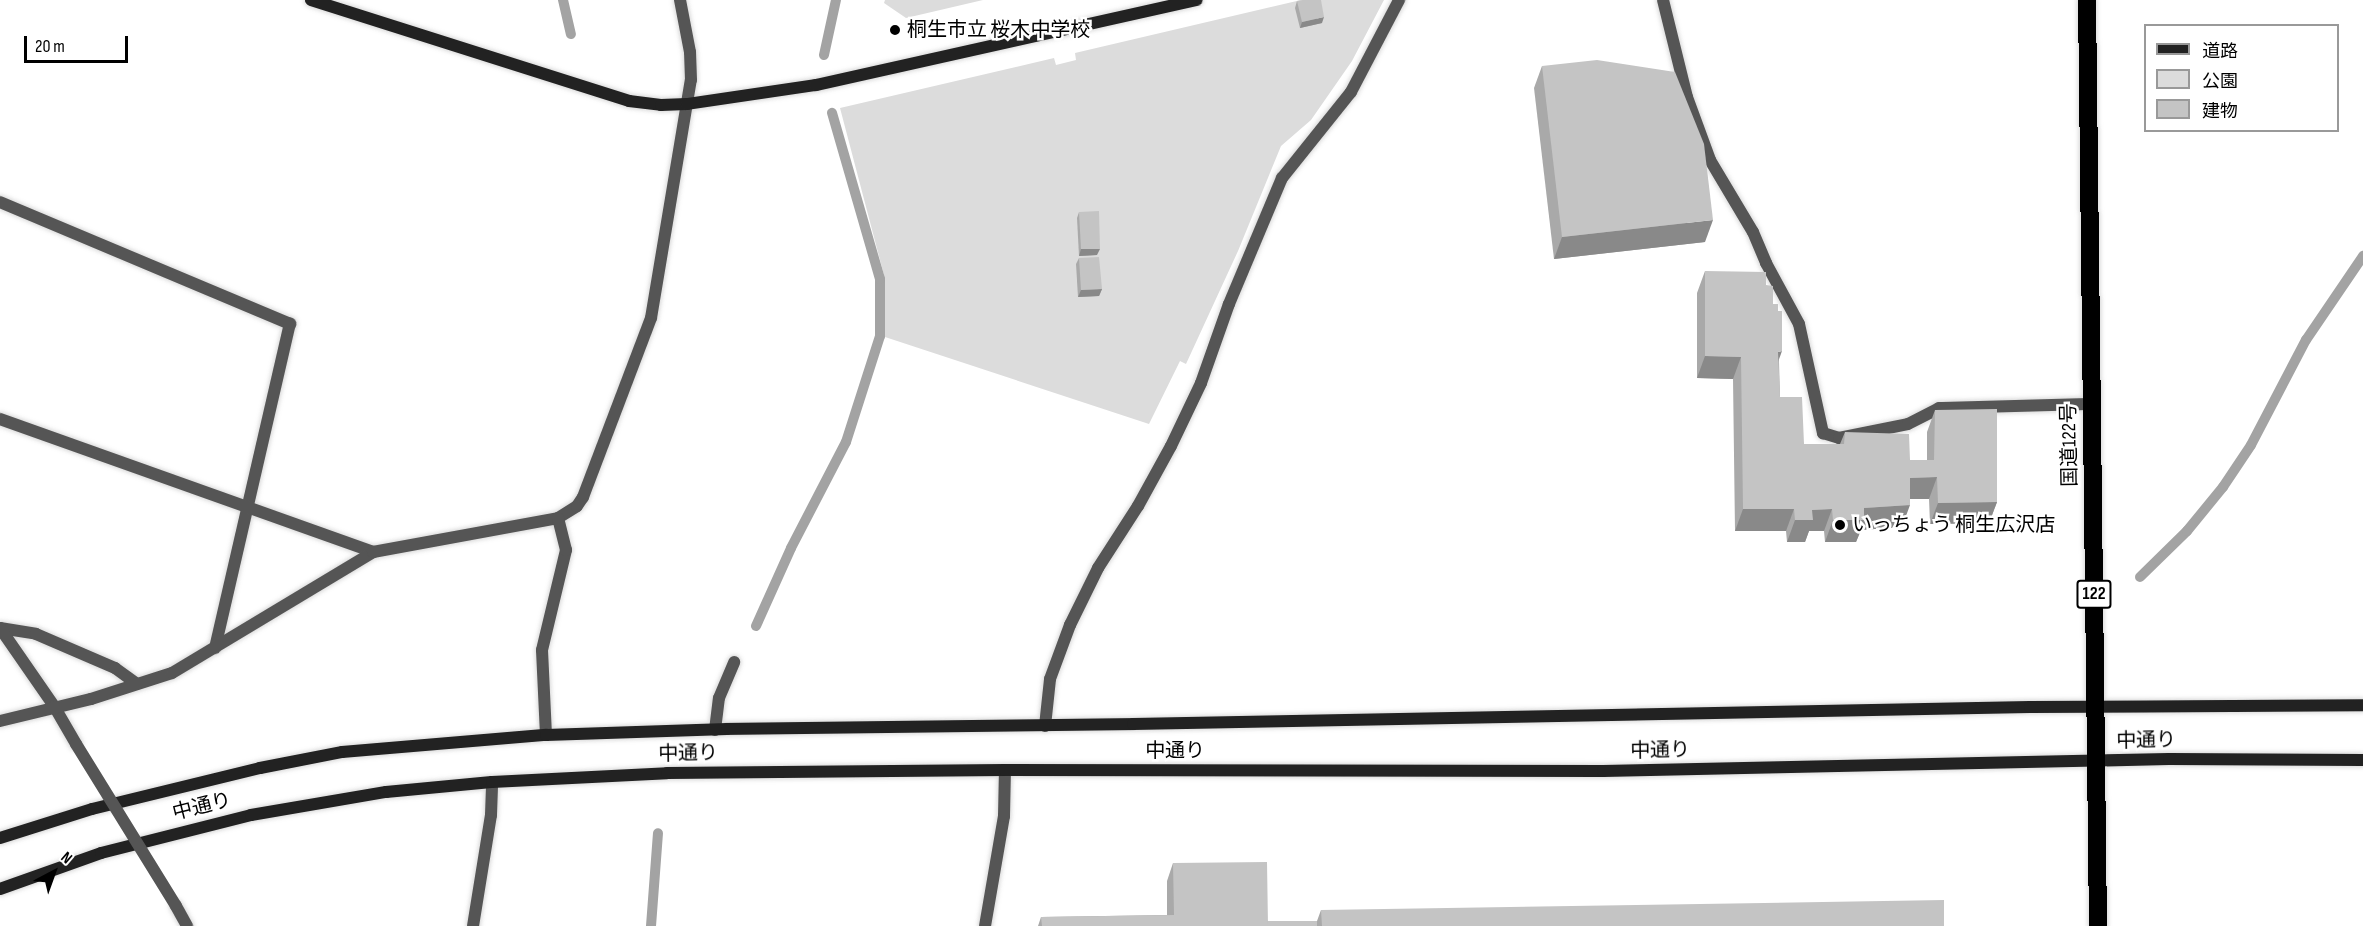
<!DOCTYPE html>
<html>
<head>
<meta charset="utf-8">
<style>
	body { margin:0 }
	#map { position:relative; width:2363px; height:926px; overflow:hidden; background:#fff; font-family:"Sofia Sans Condensed","Noto Sans JP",sans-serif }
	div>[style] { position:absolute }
	.green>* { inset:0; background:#dcdcdc }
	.stream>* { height:10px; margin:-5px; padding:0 5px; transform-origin:5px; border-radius:5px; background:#a3a3a3 }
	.roads { filter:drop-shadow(0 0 2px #dbdbdb) drop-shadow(0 0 2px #dbdbdb) }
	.lane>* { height:12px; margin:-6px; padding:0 6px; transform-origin:6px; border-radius:6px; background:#555 }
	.street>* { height:12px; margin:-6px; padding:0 6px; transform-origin:6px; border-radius:6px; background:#555 }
	.secondary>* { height:12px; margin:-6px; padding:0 6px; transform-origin:6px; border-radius:6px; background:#222 }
	.highway>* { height:18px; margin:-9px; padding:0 9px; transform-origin:9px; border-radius:9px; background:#000 }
	.street-bridge>* { height:12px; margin:-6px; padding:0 6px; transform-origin:6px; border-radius:6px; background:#555 }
	.wall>* { inset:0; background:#a9a9a9 }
	.shaded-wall>* { inset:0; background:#898989 }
	.building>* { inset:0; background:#c4c4c4 }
	.dots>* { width:16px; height:16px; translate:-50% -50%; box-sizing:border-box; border:3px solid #fff; border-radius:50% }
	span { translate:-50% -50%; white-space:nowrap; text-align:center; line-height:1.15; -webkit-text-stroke:5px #fff; paint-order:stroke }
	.shield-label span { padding:2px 4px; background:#fff; border:2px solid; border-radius:4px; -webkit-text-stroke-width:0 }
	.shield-label { font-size:18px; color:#000; font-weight:700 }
	.poi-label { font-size:20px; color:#000 }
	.left { translate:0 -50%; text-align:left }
	.street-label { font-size:20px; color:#000 }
	.legend { position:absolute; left:2144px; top:24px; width:195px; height:108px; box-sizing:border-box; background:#fff; border:2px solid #999; margin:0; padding:8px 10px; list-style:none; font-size:18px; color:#000 }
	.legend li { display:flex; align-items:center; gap:12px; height:30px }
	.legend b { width:30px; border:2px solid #999 }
	.north { position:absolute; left:24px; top:842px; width:60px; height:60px; -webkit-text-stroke:4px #fff; paint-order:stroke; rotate:41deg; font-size:16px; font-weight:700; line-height:24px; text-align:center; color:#000 }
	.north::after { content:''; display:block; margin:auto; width:21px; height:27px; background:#000; clip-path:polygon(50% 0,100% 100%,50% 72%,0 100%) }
	.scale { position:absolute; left:24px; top:36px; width:104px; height:27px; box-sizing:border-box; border:3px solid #000; border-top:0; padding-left:8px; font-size:18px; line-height:21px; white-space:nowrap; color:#000; -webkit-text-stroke:4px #fff; paint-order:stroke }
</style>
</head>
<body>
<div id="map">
	<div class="green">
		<i style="clip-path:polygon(885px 0,983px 0,906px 18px,884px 3px)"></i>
		<i style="clip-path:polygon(1301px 0,1384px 0,1352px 61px,1311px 120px,1281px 146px,1238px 251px,1186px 364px,1180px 361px,1149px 424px,885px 337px,885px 279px,840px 108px,1054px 58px,1056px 65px,1076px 60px,1075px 53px)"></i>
	</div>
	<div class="stream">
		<i style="left:563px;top:0;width:35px;rotate:77deg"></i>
		<i style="left:824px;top:55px;width:56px;rotate:-77.7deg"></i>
		<i style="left:2140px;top:577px;width:66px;rotate:-44.4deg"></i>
		<i style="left:2187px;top:531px;width:57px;rotate:-50.7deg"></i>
		<i style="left:2223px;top:487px;width:50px;rotate:-56.3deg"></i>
		<i style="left:2251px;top:445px;width:119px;rotate:-62.4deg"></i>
		<i style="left:2306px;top:340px;width:102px;rotate:-55.8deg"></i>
		<i style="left:756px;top:626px;width:85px;rotate:-65.8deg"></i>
		<i style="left:791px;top:548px;width:119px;rotate:-62.6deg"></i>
		<i style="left:846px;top:442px;width:111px;rotate:-72.2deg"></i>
		<i style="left:880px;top:336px;width:57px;rotate:-90deg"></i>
		<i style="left:880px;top:279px;width:173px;rotate:-106.1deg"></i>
		<i style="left:651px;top:926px;width:93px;rotate:-85.7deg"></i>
	</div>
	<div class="roads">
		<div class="lane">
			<i style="left:0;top:628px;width:36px;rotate:9deg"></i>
			<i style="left:36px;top:634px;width:86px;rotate:23.3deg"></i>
			<i style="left:115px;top:668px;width:27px;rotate:36deg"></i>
			<i style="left:215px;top:648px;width:333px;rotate:-77deg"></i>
			<i style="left:1045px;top:726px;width:47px;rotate:-83.9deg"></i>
			<i style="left:1050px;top:679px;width:58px;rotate:-69.7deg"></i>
			<i style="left:1070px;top:625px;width:64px;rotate:-63.8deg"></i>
			<i style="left:1098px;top:568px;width:74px;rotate:-57.2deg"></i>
			<i style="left:1138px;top:506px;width:68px;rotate:-61.2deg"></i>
			<i style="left:1171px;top:446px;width:70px;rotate:-64.5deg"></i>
			<i style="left:1201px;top:383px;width:84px;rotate:-70.5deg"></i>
			<i style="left:1229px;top:304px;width:137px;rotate:-67.2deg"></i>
			<i style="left:1282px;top:178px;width:110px;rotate:-51.3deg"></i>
			<i style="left:1351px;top:92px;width:104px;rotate:-62.4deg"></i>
			<i style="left:715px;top:730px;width:32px;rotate:-83deg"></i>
			<i style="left:719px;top:698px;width:39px;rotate:-67deg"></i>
			<i style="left:473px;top:926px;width:112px;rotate:-80.8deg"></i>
			<i style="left:491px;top:815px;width:33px;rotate:-88deg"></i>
			<i style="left:985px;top:926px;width:112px;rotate:-80.2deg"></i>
			<i style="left:1004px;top:816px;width:46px;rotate:-88.8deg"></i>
		</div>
		<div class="street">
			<i style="left:1663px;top:0;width:100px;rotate:76.1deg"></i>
			<i style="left:1687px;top:97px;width:67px;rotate:69.9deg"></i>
			<i style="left:1710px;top:160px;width:84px;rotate:59.2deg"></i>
			<i style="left:1753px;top:232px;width:34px;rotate:67deg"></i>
			<i style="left:1766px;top:263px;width:69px;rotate:61.6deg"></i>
			<i style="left:1799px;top:324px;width:112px;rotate:77.6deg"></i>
			<i style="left:1823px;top:433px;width:17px;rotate:17deg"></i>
			<i style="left:1839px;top:438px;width:70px;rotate:-11.5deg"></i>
			<i style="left:1908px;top:424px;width:35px;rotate:-27deg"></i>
			<i style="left:1939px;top:408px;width:152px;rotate:-1.5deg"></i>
			<i style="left:0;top:202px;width:315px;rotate:22.8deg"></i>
			<i style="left:0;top:419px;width:396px;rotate:19.6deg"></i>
			<i style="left:0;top:628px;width:95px;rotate:55.3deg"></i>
			<i style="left:54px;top:706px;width:44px;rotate:59.9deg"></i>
			<i style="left:0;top:721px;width:94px;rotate:-13.6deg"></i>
			<i style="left:91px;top:699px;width:85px;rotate:-17.8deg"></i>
			<i style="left:172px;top:673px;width:235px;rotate:-31deg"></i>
			<i style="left:373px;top:552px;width:188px;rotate:-10.4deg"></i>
			<i style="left:558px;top:518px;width:22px;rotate:-32deg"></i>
			<i style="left:577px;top:506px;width:11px;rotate:-56deg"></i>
			<i style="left:583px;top:497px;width:191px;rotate:-69.2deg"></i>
			<i style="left:651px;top:318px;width:241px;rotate:-80.5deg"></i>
			<i style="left:691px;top:80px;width:28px;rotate:-92deg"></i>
			<i style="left:690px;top:52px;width:53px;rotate:-100.9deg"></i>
			<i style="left:546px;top:735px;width:85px;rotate:-92.7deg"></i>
			<i style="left:542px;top:650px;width:103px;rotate:-76.5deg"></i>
			<i style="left:566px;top:550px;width:33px;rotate:-104deg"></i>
			<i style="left:176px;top:906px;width:23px;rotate:61deg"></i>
		</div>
		<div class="secondary">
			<i style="left:311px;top:0;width:334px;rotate:17.6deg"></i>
			<i style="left:629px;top:101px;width:32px;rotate:7deg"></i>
			<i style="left:661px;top:105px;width:26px;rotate:-2deg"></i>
			<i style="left:687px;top:104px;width:130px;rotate:-8.4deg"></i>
			<i style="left:816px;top:85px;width:390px;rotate:-12.6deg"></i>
			<i style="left:0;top:838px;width:96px;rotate:-17.5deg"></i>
			<i style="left:92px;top:809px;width:173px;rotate:-13.7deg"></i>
			<i style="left:260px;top:768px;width:84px;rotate:-11deg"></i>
			<i style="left:342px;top:752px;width:205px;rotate:-4.8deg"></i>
			<i style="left:546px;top:735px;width:181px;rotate:-1.9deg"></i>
			<i style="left:727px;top:729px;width:406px;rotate:-0.7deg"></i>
			<i style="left:1133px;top:724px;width:897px;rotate:-1.09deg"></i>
			<i style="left:2030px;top:707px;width:333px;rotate:-0.3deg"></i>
			<i style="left:0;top:889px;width:107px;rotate:-19.6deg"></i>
			<i style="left:101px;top:853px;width:155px;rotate:-14.2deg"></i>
			<i style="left:251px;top:815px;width:137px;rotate:-9.7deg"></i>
			<i style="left:386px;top:792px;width:106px;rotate:-5.4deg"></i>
			<i style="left:492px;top:782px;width:175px;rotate:-2.9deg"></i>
			<i style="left:667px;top:773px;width:338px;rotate:-0.5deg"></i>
			<i style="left:1005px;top:770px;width:598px;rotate:0.1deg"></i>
			<i style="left:1603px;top:771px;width:566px;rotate:-1.21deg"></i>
			<i style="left:2169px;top:759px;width:194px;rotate:0.3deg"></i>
		</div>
		<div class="highway">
			<i style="left:2087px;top:0;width:926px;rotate:89.32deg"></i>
		</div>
	</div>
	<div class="street-bridge">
		<i style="left:76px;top:744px;width:190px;rotate:58.3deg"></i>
	</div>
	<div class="wall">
		<i style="clip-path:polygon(1297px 1px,1322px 23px,1300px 28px,1295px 8px)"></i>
		<i style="clip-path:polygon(1542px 66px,1705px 242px,1554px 259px,1534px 88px)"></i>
		<i style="clip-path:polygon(1079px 212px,1097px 255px,1079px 256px,1077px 218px)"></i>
		<i style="clip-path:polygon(1079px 258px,1102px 289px,1099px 296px,1078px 297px,1076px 264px)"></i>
		<i style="clip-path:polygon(1705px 271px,1766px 285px,1773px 304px,1779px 362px,1780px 397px,1804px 444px,1840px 444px,1845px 432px,1910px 460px,1927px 460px,1927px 432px,1935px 410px,1997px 502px,1989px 523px,1930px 524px,1929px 499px,1910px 499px,1902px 527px,1861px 530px,1856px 542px,1825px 542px,1824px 531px,1809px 531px,1805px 542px,1787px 542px,1786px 531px,1735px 531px,1733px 379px,1697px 378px,1697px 293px)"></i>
		<i style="clip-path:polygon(1173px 863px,1268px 921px,1317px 921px,1321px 910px,1944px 926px,1038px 926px,1041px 917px,1167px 915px,1167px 881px)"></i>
	</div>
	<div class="shaded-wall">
		<i style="clip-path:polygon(1324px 17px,1322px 23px,1300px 28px,1302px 22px)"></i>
		<i style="clip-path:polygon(1713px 220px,1705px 242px,1554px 259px,1562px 237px)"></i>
		<i style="clip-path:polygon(1081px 249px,1100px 249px,1097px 255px,1079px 256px)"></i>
		<i style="clip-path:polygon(1102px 289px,1099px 296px,1078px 297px,1081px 290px)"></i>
		<i style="clip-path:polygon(1782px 351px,1774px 373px,1778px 352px)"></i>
		<i style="clip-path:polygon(1705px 356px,1741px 357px,1733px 379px,1697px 378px)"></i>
		<i style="clip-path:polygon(1937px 477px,1929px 499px,1902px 499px,1910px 478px)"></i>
		<i style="clip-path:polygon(1997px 502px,1989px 523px,1930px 524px,1938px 503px)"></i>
		<i style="clip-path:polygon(1910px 505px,1902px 527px,1861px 530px,1856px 542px,1825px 542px,1833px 520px,1864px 508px)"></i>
		<i style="clip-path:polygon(1743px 509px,1794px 509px,1786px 531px,1735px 531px)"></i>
		<i style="clip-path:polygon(1832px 509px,1824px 531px,1809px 531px,1805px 542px,1787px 542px,1795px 520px,1812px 510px)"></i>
	</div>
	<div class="building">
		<i style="clip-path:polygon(1303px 0,1321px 0,1324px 17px,1302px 22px,1297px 1px)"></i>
		<i style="clip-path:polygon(1597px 60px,1675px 72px,1704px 144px,1713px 220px,1562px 237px,1542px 66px)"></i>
		<i style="clip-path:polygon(1099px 211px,1100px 249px,1081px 249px,1079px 212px)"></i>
		<i style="clip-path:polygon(1099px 257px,1102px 289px,1081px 290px,1079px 258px)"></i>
		<i style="clip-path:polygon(1705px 271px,1766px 272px,1766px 285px,1773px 286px,1773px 304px,1778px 304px,1778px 311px,1782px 311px,1782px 351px,1778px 352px,1780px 397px,1802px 397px,1804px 444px,1844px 444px,1845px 432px,1909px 434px,1910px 460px,1934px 460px,1935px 410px,1997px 409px,1997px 502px,1938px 503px,1937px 477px,1910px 478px,1910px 505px,1864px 508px,1864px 520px,1833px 520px,1832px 509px,1812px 510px,1813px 520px,1795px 520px,1794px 509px,1743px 509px,1741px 357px,1705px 356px)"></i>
		<i style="clip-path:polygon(1267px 862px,1268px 926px,1042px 926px,1041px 917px,1174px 915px,1173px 863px)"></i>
		<i style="clip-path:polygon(1944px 900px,1944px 926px,1322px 926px,1321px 910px)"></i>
		<i style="clip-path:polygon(1268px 921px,1317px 921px,1317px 926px,1268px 926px)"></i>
	</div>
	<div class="dots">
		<i style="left:895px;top:30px;background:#000"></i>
		<i style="left:1840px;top:525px;background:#000"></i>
	</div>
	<div class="shield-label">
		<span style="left:2094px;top:594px">122</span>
	</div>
	<div class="poi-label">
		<span class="left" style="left:907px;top:30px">桐生市立 桜木中学校</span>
		<span class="left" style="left:1852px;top:525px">いっちょう 桐生広沢店</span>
	</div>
	<div class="street-label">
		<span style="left:2070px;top:445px;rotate:-91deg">国道122号</span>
		<span style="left:2146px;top:741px;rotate:-1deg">中通り</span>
		<span style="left:1175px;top:751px">中通り</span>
		<span style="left:1660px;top:751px;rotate:-1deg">中通り</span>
		<span style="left:688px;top:754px;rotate:-1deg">中通り</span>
		<span style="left:202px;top:807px;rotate:-14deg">中通り</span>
	</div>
	<ul class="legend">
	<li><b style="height:8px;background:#222"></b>道路</li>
	<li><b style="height:16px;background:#dcdcdc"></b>公園</li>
	<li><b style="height:16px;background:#c4c4c4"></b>建物</li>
	</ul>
	<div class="north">N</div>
	<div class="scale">20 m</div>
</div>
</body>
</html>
